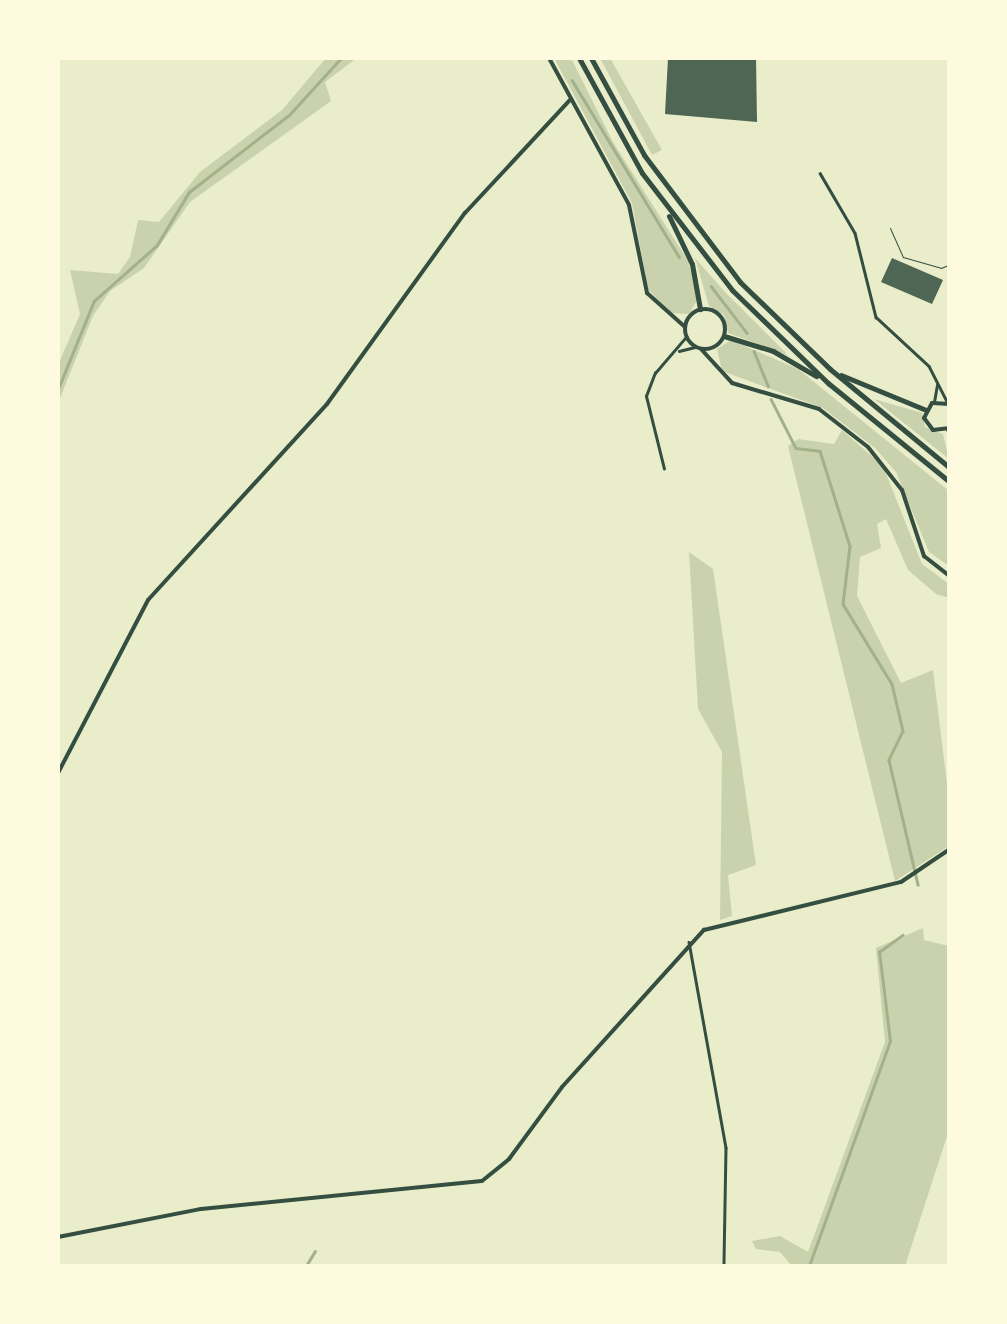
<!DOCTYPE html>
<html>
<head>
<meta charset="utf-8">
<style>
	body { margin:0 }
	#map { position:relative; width:1007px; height:1324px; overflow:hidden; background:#e9edc9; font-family:"Playfair Display",serif }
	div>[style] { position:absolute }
	.green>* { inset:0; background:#cad2ad }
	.stream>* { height:2.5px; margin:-1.25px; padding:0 1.25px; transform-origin:1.25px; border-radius:1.25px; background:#a3b18a }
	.building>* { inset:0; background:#4f6655 }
	.path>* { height:1px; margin:-0.5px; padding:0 0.5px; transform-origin:0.5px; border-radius:0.5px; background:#344e41 }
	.minor>* { height:2.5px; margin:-1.25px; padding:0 1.25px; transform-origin:1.25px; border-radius:1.25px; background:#344e41 }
	.tertiary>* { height:4px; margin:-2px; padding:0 2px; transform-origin:2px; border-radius:2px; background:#344e41 }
	.tertiary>.ring { margin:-2px; padding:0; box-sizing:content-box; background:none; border:4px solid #344e41; border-radius:50% }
	.motorway>* { height:5px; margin:-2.5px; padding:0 2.5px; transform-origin:2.5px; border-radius:2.5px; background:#344e41 }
	span { translate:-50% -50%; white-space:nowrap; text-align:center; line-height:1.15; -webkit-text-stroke:8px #fefae0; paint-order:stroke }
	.frame { position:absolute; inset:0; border:60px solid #fefae0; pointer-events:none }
</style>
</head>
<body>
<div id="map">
	<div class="green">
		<i style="clip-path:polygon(326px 58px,357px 58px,325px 82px,331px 101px,190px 202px,144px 268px,110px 291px,93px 316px,58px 403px,58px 365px,80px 314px,70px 270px,118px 274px,130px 257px,138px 220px,159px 222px,200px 172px,282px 110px)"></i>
		<i style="clip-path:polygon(554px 58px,571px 58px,613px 142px,688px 261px,699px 297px,689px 314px,669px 313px,648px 289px,632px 203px)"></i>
		<i style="clip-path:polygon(600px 58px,610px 58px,662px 150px,652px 155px)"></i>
		<i style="clip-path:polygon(695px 258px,725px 292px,788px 355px,728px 333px,724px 315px,709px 306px)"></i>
		<i style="clip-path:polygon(731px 340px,798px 369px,949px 491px,949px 566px,929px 552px,896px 472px,875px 448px,823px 408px,722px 371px,717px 349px)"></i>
		<i style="clip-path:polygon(874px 399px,922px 413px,925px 427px,943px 434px,949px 459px)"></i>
		<i style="clip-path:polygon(842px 430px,883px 466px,922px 564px,949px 584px,949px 598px,936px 594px,908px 570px,886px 519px,877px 524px,881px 548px,860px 557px,857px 596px,901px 683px,933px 670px,949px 800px,949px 846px,895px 881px,788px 446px,798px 439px,834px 444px)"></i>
		<i style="clip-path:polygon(689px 552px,713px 569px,756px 865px,728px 875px,732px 916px,720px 920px,722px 752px,698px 709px)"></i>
		<i style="clip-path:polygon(923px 928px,924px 940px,949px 946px,949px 1130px,905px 1266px,792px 1266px,780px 1252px,756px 1249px,752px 1241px,780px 1236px,808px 1252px,885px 1042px,876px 948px)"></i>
	</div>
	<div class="stream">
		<i style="left:572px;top:80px;width:207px;rotate:58.8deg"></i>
		<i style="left:711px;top:286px;width:59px;rotate:52.5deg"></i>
		<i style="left:754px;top:351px;width:38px;rotate:68deg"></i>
		<i style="left:58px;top:389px;width:95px;rotate:-67.8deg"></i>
		<i style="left:94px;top:301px;width:84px;rotate:-41.6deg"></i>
		<i style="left:157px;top:245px;width:62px;rotate:-58.9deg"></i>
		<i style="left:189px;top:192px;width:126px;rotate:-37.6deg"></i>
		<i style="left:289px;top:115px;width:77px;rotate:-47.6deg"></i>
		<i style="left:771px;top:399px;width:55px;rotate:63deg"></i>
		<i style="left:796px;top:448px;width:24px;rotate:7deg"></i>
		<i style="left:820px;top:451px;width:100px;rotate:72.5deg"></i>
		<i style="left:850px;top:546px;width:58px;rotate:96.9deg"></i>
		<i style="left:843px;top:604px;width:94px;rotate:58.5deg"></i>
		<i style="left:892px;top:684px;width:48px;rotate:76.8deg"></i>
		<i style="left:903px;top:731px;width:32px;rotate:116deg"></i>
		<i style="left:889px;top:760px;width:128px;rotate:76.9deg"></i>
		<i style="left:306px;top:1266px;width:17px;rotate:-59deg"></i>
		<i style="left:809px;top:1266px;width:239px;rotate:-70.2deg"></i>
		<i style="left:890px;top:1041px;width:90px;rotate:-97deg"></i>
		<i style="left:879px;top:952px;width:29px;rotate:-36deg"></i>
	</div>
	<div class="building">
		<i style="clip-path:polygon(668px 58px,756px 58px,757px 122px,665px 114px)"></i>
		<i style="clip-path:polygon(892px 258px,943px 280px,932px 304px,881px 282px)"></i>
	</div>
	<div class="path">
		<i style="left:890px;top:228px;width:32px;rotate:66deg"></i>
		<i style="left:903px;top:257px;width:40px;rotate:16deg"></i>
		<i style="left:941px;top:268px;width:10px;rotate:-24deg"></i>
	</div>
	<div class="minor">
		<i style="left:820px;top:173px;width:69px;rotate:59.7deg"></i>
		<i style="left:855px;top:233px;width:87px;rotate:76deg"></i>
		<i style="left:876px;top:317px;width:72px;rotate:42.8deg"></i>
		<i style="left:929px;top:366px;width:39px;rotate:63deg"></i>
		<i style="left:679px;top:351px;width:16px;rotate:-14deg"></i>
		<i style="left:934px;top:402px;width:17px;rotate:-80deg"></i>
		<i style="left:664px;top:469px;width:75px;rotate:-103.9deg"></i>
		<i style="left:646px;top:396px;width:25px;rotate:-69deg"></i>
		<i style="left:655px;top:373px;width:48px;rotate:-49.3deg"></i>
		<i style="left:689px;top:942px;width:209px;rotate:79.8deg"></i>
		<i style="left:726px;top:1148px;width:118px;rotate:91deg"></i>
	</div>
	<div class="tertiary">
		<i style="left:549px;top:58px;width:167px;rotate:61.4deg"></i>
		<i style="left:629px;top:205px;width:90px;rotate:78.4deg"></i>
		<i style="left:647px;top:293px;width:51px;rotate:41.8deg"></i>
		<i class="ring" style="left:685px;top:309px;width:36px;height:36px"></i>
		<i style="left:701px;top:349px;width:46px;rotate:47.6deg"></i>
		<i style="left:732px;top:383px;width:91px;rotate:16.6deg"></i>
		<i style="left:819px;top:409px;width:62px;rotate:37.8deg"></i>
		<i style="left:868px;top:447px;width:55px;rotate:51.7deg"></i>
		<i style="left:902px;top:490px;width:70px;rotate:71.6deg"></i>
		<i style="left:924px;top:556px;width:33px;rotate:38deg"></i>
		<i style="left:950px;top:404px;width:18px;rotate:-177deg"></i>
		<i style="left:932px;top:403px;width:17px;rotate:118deg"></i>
		<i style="left:924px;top:418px;width:15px;rotate:53deg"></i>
		<i style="left:933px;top:430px;width:17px;rotate:-7deg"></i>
		<i style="left:58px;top:773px;width:195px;rotate:-62.5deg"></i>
		<i style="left:148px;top:600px;width:265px;rotate:-47.6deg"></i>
		<i style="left:327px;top:404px;width:236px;rotate:-54.2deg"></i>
		<i style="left:465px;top:213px;width:154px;rotate:-47.1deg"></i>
		<i style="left:58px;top:1237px;width:146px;rotate:-11.1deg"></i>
		<i style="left:201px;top:1209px;width:282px;rotate:-5.7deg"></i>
		<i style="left:482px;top:1181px;width:35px;rotate:-39deg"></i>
		<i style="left:509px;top:1159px;width:89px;rotate:-53.6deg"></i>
		<i style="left:562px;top:1087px;width:212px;rotate:-47.9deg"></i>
		<i style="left:704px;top:930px;width:203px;rotate:-13.7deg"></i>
		<i style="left:901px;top:882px;width:59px;rotate:-34deg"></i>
	</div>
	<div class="motorway">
		<i style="left:579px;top:58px;width:131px;rotate:61.3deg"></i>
		<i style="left:642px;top:173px;width:148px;rotate:52.4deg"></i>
		<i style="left:732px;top:290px;width:134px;rotate:44.1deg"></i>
		<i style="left:828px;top:383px;width:157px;rotate:39.1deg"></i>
		<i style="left:591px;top:58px;width:111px;rotate:61.3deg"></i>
		<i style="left:644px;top:155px;width:159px;rotate:52.9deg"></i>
		<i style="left:740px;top:282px;width:125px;rotate:44deg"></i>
		<i style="left:830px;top:369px;width:156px;rotate:39.5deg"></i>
		<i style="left:669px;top:216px;width:53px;rotate:64.4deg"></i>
		<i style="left:692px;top:264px;width:46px;rotate:79.9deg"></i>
		<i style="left:724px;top:336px;width:51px;rotate:17deg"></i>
		<i style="left:773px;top:351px;width:50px;rotate:30.2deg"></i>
		<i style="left:841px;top:375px;width:92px;rotate:22.4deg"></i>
		<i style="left:948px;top:429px;width:4px;rotate:63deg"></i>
	</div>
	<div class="frame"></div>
</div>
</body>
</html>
